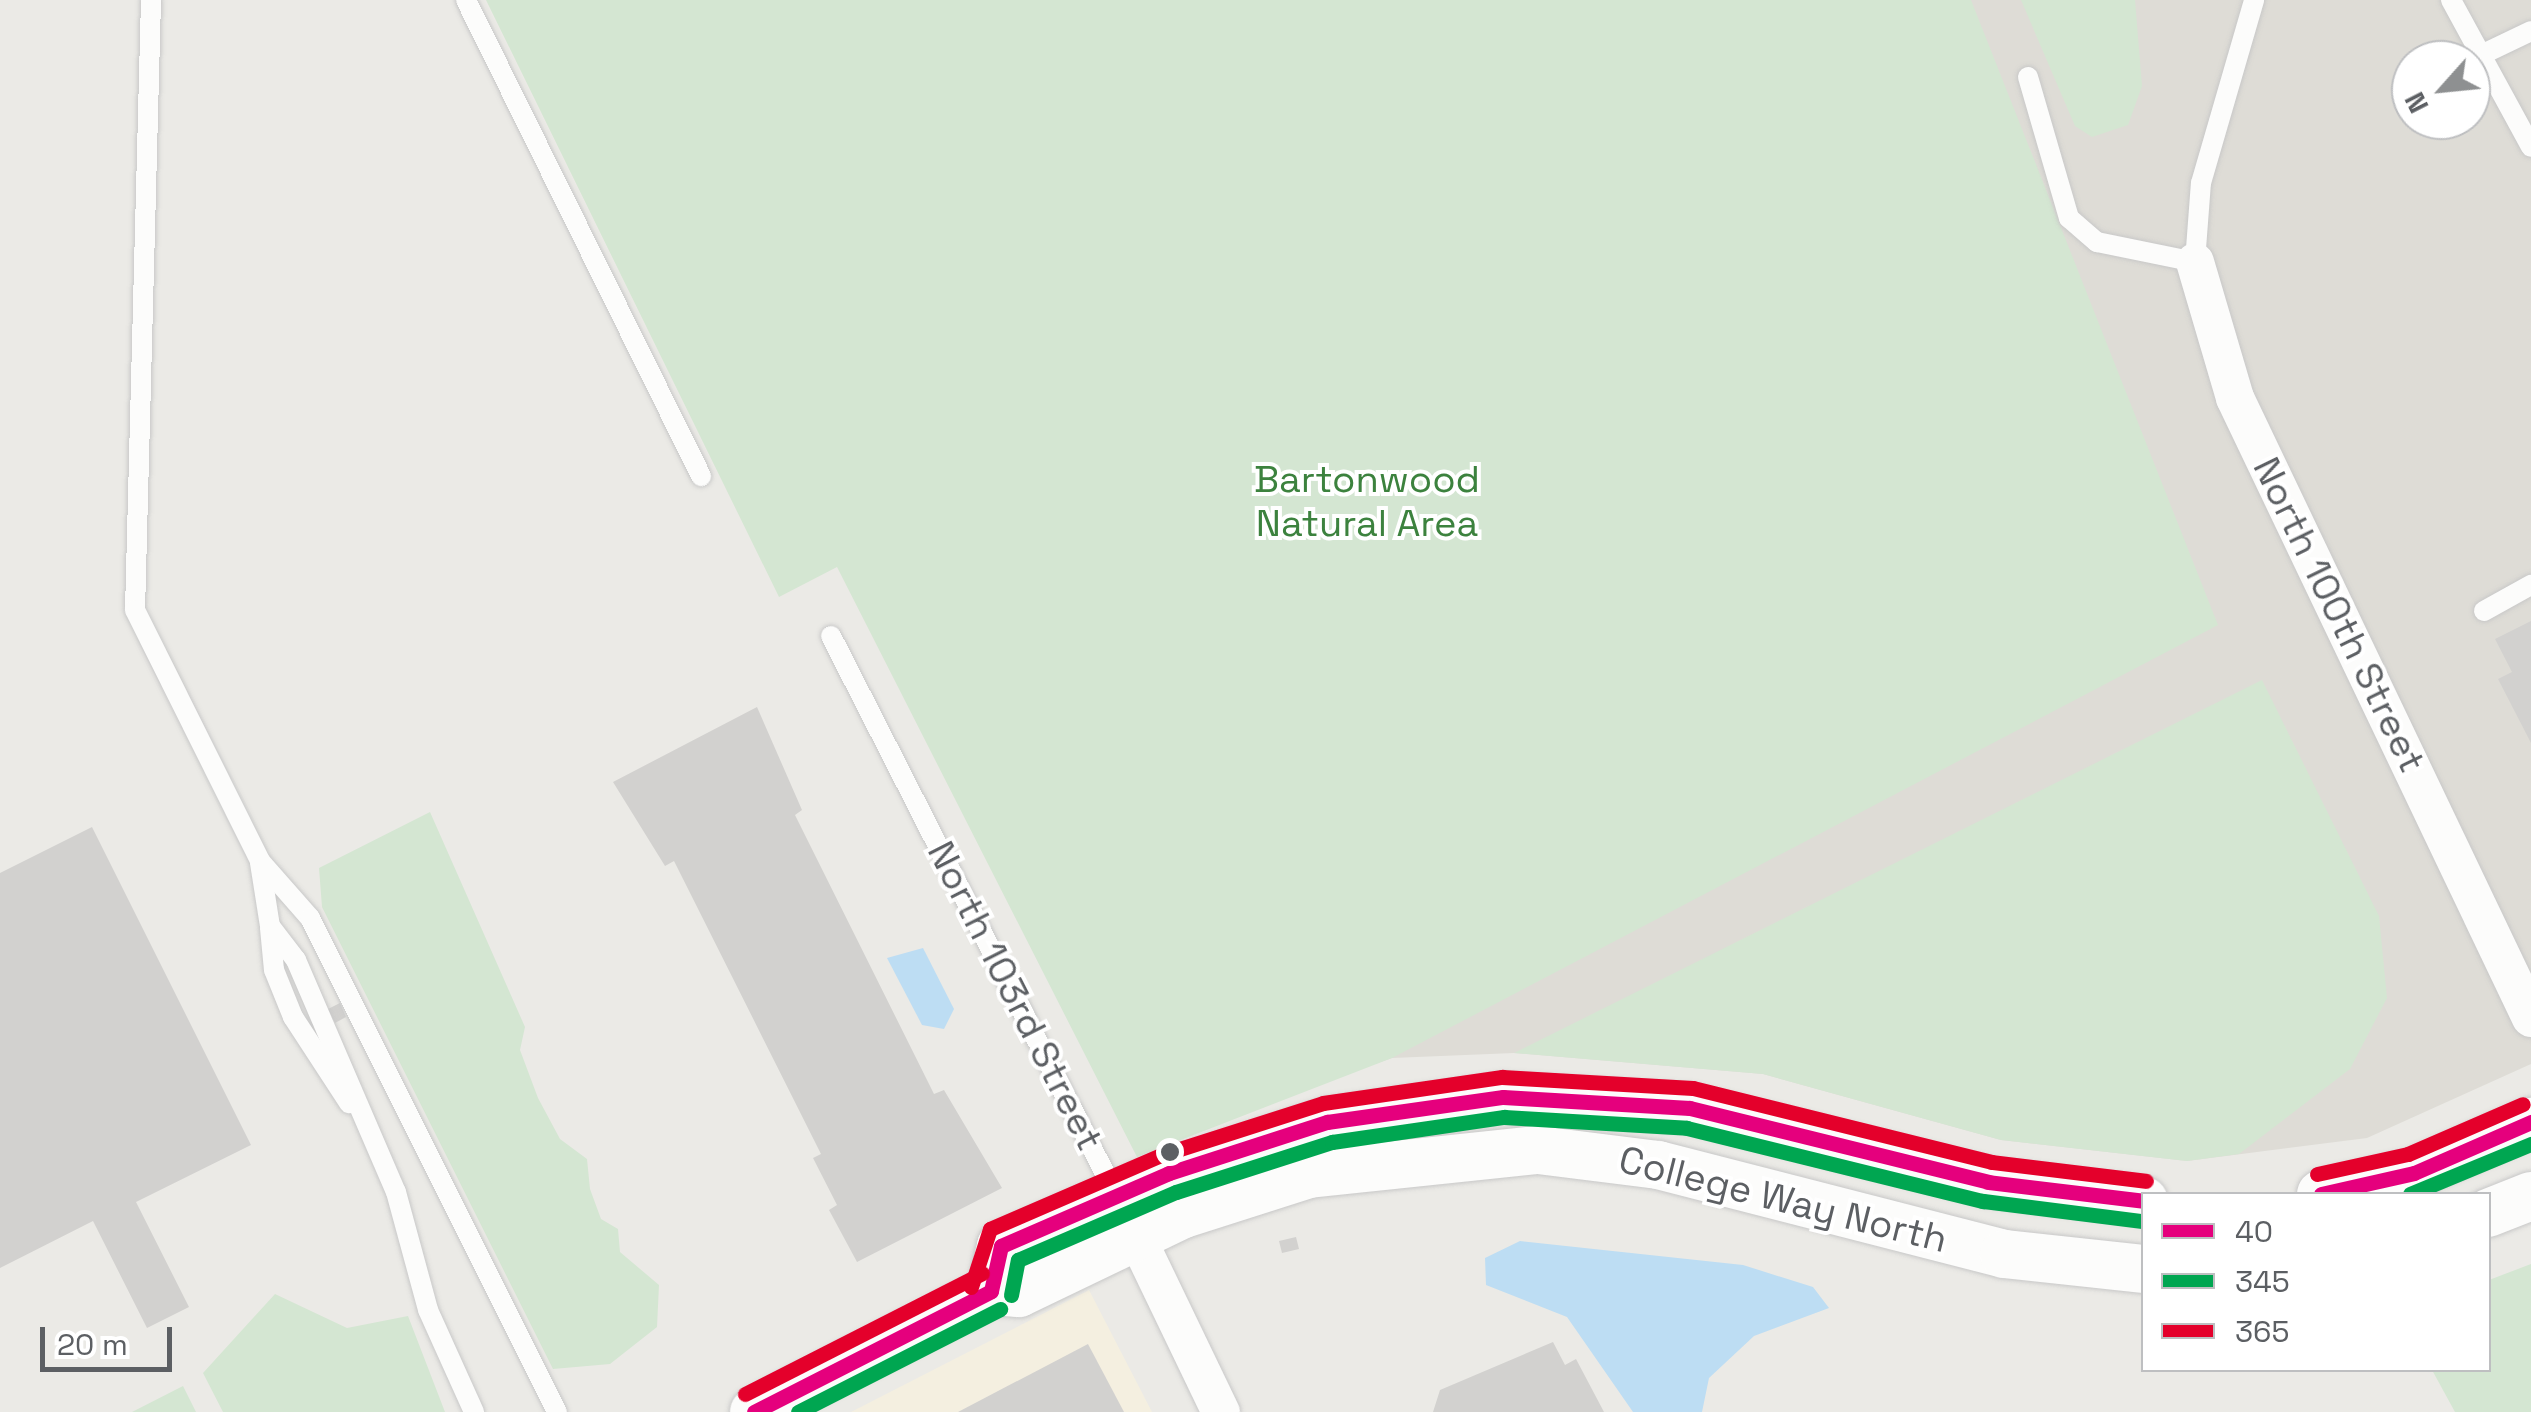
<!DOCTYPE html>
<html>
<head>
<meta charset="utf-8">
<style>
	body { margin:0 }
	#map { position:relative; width:2531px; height:1412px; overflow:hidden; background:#ebeae6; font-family:"Space Grotesk",sans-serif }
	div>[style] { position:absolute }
	.commercial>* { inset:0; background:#f4efe0 }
	.education>* { inset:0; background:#dedcd6 }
	.green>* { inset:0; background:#d4e6d2 }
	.water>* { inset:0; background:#bdddf3 }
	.building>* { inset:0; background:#d2d1cf }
	.roads { filter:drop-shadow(0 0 2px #c8c8c8) drop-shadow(0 0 2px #c8c8c8) }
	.service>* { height:20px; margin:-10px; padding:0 10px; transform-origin:10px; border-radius:10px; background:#fcfcfb }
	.minor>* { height:38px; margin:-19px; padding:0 19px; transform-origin:19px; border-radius:19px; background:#fcfcfb }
	.tertiary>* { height:48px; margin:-24px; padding:0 24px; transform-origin:24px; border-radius:24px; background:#fcfcfb }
	.bus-1>* { height:15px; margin:-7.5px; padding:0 7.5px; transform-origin:7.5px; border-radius:7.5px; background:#e5007d }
	.bus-2>* { height:15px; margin:-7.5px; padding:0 7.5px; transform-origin:7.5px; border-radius:7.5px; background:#00a651 }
	.bus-3>* { height:15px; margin:-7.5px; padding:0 7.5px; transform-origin:7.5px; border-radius:7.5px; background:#e4002b }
	.dots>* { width:28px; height:28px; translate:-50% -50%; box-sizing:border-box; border:5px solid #fff; border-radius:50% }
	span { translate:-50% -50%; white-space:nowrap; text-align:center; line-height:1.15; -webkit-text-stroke:8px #fff; paint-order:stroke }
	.park-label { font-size:38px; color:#3c823e }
	.street-label { font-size:38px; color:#5c5f63 }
	.legend { position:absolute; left:2141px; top:1192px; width:350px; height:180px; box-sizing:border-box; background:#fff; border:2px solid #bebfc1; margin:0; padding:12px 18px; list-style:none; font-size:30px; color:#5c5f63 }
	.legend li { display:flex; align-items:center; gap:20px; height:50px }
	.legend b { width:50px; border:2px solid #bebfc1 }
	.north { position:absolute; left:2391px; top:40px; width:100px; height:100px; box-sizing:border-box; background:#fff; border:2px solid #bebfc1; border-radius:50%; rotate:243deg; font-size:28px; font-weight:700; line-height:40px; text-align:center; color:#5c5f63 }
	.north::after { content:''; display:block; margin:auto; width:35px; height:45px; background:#8e9091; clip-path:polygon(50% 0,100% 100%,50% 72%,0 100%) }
	.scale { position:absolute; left:40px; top:1327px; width:132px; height:45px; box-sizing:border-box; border:5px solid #5c5f63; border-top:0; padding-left:12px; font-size:30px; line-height:35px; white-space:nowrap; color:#5c5f63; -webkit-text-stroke:8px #fff; paint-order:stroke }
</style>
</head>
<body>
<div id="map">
	<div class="commercial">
		<i style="clip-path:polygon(1089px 1290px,1152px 1412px,851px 1412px)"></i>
	</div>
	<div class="education">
		<i style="clip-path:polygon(evenodd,549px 0,2531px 0,2531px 1064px,2367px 1138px,2187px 1161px,2001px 1140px,1763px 1074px,1514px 1053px,1392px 1058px,1299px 1090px,549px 0,2411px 60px,2471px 60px,2471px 120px,2411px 120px,2411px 60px)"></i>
	</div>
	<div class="green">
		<i style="clip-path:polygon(486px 0,1971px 0,2218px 625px,1392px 1058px,1137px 1157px,837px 567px,779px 597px)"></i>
		<i style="clip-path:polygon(2021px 0,2135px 0,2142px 86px,2128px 125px,2092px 137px,2075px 126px)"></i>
		<i style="clip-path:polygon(2262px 680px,2379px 916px,2387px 998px,2350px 1069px,2239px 1154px,2187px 1161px,2001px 1140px,1763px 1074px,1514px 1053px)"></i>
		<i style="clip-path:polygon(430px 812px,525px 1027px,520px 1050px,538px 1098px,560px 1139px,587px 1159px,590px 1189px,601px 1219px,618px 1229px,620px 1252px,659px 1285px,657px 1327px,610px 1364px,553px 1369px,322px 907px,319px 868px)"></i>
		<i style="clip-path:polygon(2531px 1264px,2531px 1412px,2455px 1412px,2432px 1370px,2488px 1370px,2489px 1280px)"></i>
		<i style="clip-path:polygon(275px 1294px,347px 1328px,408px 1316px,445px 1412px,223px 1412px,203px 1373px)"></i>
		<i style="clip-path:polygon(183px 1386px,196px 1412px,132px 1412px)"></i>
	</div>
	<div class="water">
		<i style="clip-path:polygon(923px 948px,954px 1009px,944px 1029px,922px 1025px,887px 958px)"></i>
		<i style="clip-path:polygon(1520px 1241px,1743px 1265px,1813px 1287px,1829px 1308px,1754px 1336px,1709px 1378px,1702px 1412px,1633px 1412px,1567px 1317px,1486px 1285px,1485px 1258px)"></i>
	</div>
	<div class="building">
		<i style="clip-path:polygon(2531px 621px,2531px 743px,2498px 679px,2512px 672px,2495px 639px)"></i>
		<i style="clip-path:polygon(757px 707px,802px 810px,795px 815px,934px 1094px,944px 1090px,1002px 1188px,857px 1262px,829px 1210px,837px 1205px,813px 1158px,821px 1154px,674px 861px,665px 866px,613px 782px)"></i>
		<i style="clip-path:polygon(92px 827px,251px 1145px,136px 1202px,189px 1307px,147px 1328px,93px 1221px,0 1268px,0 873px)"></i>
		<i style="clip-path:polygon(340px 1003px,346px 1017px,335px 1023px,328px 1009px)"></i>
		<i style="clip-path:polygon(1296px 1237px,1299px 1249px,1282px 1253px,1279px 1241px)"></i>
		<i style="clip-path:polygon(1553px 1342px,1565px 1365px,1576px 1359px,1604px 1412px,1433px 1412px,1440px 1390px)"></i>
		<i style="clip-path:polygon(1088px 1344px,1124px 1412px,958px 1412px)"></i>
	</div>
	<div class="roads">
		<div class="service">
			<i style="left:151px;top:0;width:610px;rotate:91.5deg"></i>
			<i style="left:135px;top:610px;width:280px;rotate:63.5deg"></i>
			<i style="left:260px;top:861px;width:76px;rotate:48.7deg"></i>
			<i style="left:310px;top:918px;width:552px;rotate:63.43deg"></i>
			<i style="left:466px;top:0;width:531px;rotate:63.72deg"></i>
			<i style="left:2451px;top:0;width:167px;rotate:61.4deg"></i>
			<i style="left:2481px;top:55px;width:55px;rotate:-25.6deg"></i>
			<i style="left:2028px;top:77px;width:147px;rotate:73.8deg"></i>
			<i style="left:2069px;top:218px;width:37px;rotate:41deg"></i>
			<i style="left:2097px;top:242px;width:100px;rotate:11.5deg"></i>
			<i style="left:2195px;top:262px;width:79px;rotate:-85.7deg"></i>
			<i style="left:2201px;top:183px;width:191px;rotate:-73.8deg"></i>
			<i style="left:2484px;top:611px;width:54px;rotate:-29deg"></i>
			<i style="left:831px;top:636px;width:627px;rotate:62.99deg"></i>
			<i style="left:260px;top:863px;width:64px;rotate:81deg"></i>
			<i style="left:270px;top:926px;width:43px;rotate:52.6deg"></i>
			<i style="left:296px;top:960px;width:253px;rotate:66.7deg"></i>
			<i style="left:396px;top:1192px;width:122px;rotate:74.8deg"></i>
			<i style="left:428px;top:1310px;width:112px;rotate:65.7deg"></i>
			<i style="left:270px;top:928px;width:42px;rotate:84.6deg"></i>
			<i style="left:274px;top:970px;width:51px;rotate:68deg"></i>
			<i style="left:293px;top:1017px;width:103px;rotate:56.9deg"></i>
		</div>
		<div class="minor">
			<i style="left:2195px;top:262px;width:142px;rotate:73.6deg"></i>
			<i style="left:2235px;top:398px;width:687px;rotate:64.48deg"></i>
			<i style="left:1126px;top:1215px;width:219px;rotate:64.3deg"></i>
		</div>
		<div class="tertiary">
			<i style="left:2321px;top:1194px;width:95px;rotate:-12.7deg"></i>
			<i style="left:2414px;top:1173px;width:128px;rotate:-23.6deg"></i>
			<i style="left:2488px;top:1213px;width:46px;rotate:-21.6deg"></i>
			<i style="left:991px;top:1291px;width:46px;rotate:-77.5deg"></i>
			<i style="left:1001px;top:1246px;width:183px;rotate:-23.5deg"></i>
			<i style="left:1169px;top:1173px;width:166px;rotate:-17.9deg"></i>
			<i style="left:1327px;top:1122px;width:178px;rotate:-8.1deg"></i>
			<i style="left:1503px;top:1097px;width:187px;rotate:3.4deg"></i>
			<i style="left:1690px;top:1108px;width:307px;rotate:13.9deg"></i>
			<i style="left:1988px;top:1182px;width:157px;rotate:6.9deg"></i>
			<i style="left:991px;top:1291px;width:28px;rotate:4deg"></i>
			<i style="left:1019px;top:1293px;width:180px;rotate:-25.7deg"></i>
			<i style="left:1181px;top:1215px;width:134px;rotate:-17.8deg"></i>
			<i style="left:1309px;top:1174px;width:230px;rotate:-6deg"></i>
			<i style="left:1538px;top:1150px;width:121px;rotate:7.1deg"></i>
			<i style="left:1658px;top:1165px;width:357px;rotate:14.4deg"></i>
			<i style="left:2004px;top:1254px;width:141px;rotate:6.1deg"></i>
			<i style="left:754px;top:1412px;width:266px;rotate:-27deg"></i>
		</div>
	</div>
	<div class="bus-1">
		<i style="left:2321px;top:1194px;width:95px;rotate:-12.7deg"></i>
		<i style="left:2414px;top:1173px;width:128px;rotate:-23.6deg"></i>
		<i style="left:991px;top:1291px;width:46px;rotate:-77.5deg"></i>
		<i style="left:1001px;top:1246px;width:183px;rotate:-23.5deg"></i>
		<i style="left:1169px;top:1173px;width:166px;rotate:-17.9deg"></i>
		<i style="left:1327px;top:1122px;width:178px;rotate:-8.1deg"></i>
		<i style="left:1503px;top:1097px;width:187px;rotate:3.4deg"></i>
		<i style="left:1690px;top:1108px;width:307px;rotate:13.9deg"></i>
		<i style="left:1988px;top:1182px;width:157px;rotate:6.9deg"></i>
		<i style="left:754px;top:1412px;width:266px;rotate:-27deg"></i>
	</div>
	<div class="bus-2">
		<i style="left:2410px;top:1194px;width:131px;rotate:-22.5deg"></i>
		<i style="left:1011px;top:1295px;width:36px;rotate:-79deg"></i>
		<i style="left:1018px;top:1260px;width:172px;rotate:-23.3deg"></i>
		<i style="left:1176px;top:1192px;width:164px;rotate:-17.8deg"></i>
		<i style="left:1332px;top:1142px;width:174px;rotate:-8.3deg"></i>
		<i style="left:1504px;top:1117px;width:183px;rotate:3.4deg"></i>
		<i style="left:1687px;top:1128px;width:305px;rotate:13.9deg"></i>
		<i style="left:1983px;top:1201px;width:160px;rotate:7.2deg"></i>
		<i style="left:798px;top:1412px;width:227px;rotate:-27deg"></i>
	</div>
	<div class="bus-3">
		<i style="left:2317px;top:1174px;width:93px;rotate:-12.4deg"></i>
		<i style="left:2408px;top:1154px;width:125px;rotate:-23.5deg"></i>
		<i style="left:971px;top:1287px;width:61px;rotate:-71.9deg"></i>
		<i style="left:990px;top:1229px;width:186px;rotate:-23.4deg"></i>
		<i style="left:1161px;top:1155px;width:170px;rotate:-17.8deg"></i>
		<i style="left:1323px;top:1103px;width:181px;rotate:-8.3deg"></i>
		<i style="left:1502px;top:1077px;width:191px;rotate:3.3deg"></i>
		<i style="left:1693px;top:1088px;width:308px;rotate:13.9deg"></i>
		<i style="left:1992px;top:1162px;width:155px;rotate:7deg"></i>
		<i style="left:745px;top:1394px;width:266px;rotate:-27deg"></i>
	</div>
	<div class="dots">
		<i style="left:1170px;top:1152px;background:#5c5f63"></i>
	</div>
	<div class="park-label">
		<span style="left:1367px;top:502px">Bartonwood<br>Natural Area</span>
	</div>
	<div class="street-label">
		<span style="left:2339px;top:615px;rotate:64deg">North 100th Street</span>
		<span style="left:1015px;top:996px;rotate:63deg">North 103rd Street</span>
		<span style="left:1783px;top:1200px;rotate:14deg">College Way North</span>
	</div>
	<ul class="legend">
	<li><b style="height:12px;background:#e5007d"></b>40</li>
	<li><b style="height:12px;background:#00a651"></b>345</li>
	<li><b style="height:12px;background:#e4002b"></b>365</li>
	</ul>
	<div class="north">N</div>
	<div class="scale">20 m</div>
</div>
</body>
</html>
